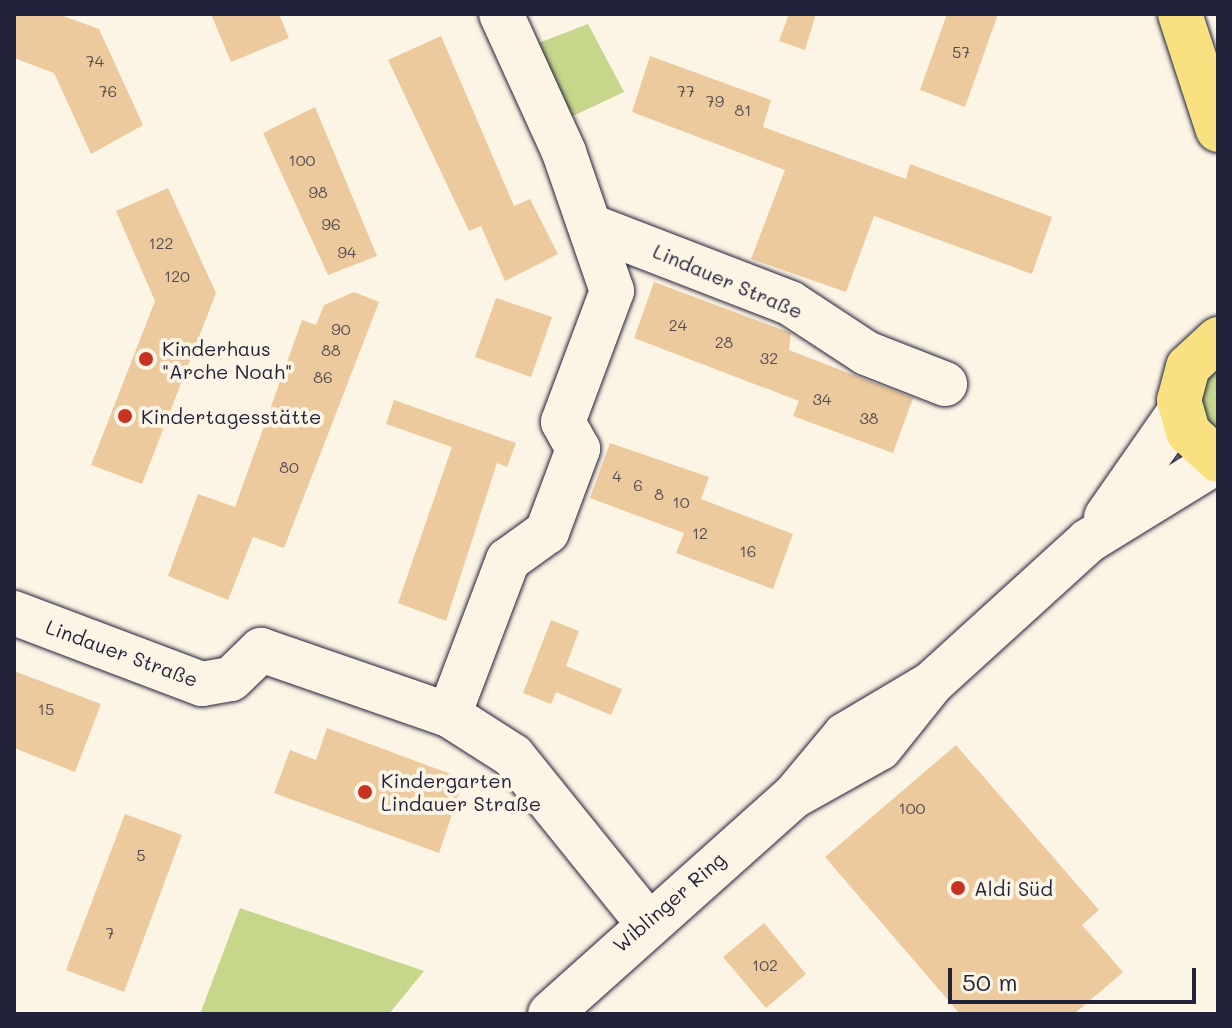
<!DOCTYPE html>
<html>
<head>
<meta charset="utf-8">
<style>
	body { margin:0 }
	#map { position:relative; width:1232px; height:1028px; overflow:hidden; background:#fcf5e5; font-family:Mali,sans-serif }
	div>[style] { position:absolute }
	.green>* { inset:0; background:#c6d68a }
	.building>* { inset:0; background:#ecca9d }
	.roads { filter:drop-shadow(0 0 2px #22223b) drop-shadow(0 0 2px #22223b) }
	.minor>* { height:44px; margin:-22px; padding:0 22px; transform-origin:22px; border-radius:22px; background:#fcf5e5 }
	.major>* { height:44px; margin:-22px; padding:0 22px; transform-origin:22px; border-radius:22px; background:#f9e181 }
	.dots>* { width:22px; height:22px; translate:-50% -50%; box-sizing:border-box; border:4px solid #fcf5e5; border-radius:50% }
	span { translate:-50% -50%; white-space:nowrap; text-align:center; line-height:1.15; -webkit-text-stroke:8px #fcf5e5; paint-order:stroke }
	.number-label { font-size:16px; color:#544c54 }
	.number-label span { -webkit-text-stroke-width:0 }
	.street-label { font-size:20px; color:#22223b }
	.poi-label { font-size:20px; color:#22223b }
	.left { translate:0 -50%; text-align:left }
	.frame { position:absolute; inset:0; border:16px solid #22223b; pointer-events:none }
	.scale { position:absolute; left:948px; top:968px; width:248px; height:36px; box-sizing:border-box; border:4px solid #22223b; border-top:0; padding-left:10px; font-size:24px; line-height:28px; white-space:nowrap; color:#22223b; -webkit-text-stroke:6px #fcf5e5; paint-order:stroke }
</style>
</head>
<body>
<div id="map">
	<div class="green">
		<i style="clip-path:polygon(588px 24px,624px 92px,562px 121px,528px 47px)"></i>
		<i style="clip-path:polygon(1218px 357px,1218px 440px,1196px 390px)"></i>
		<i style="clip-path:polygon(240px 908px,424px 971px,389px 1014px,200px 1014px)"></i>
	</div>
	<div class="building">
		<i style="clip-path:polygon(14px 14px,58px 14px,99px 29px,143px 125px,91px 154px,54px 73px,14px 58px)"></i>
		<i style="clip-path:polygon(211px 14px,279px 14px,289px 38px,231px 62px)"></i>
		<i style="clip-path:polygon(789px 14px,816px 14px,805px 50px,779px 41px)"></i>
		<i style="clip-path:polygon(947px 14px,998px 14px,965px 107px,920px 90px)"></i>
		<i style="clip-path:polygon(441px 36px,514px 206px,530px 199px,558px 254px,505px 281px,481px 226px,469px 231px,388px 60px)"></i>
		<i style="clip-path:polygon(650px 56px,771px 100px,763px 127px,906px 179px,910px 164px,1052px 217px,1032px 274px,874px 216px,846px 292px,751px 259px,785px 170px,632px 112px)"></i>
		<i style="clip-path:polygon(315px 107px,377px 256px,328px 275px,263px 133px)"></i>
		<i style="clip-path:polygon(168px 188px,216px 293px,142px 484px,91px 465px,155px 301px,116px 211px)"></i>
		<i style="clip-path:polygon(654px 282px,791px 333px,789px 350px,913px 398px,893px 453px,793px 416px,799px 401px,634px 338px)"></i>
		<i style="clip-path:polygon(354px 292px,379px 302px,284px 548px,253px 537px,228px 600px,168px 576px,198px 494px,235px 507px,302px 320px,316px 325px,324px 305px)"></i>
		<i style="clip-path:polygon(496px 298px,552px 317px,531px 377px,475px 357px)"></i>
		<i style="clip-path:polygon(394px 400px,516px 443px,507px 467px,497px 463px,446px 621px,398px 603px,452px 447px,386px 424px)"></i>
		<i style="clip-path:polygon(610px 443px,709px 477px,701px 499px,793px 534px,773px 589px,676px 553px,684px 533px,590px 498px)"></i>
		<i style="clip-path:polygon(551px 620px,579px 631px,566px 666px,622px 689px,611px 715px,556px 692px,551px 704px,523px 693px)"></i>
		<i style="clip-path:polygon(14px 671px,101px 704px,75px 772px,14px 748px)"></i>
		<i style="clip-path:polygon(327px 728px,464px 779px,439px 853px,274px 793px,290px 750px,316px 760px)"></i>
		<i style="clip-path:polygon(956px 745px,1099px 910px,1082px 925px,1123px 972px,1074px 1014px,960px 1014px,825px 857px)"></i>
		<i style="clip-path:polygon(125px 814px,182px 835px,124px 992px,66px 970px)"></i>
		<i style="clip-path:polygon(764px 923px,806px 974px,766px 1008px,723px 957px)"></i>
	</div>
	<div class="roads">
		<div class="minor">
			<i style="left:593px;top:227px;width:211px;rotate:21.1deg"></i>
			<i style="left:790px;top:303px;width:91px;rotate:33.3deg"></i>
			<i style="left:866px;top:353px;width:85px;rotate:21.4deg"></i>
			<i style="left:1106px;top:517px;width:129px;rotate:-55.1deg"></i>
			<i style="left:14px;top:613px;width:201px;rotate:20.7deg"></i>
			<i style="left:202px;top:684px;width:29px;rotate:-10deg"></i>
			<i style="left:231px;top:679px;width:42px;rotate:-44deg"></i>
			<i style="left:261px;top:650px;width:199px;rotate:19.1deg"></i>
			<i style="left:449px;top:715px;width:76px;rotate:32.6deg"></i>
			<i style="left:513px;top:756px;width:212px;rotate:51.1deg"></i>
			<i style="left:449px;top:715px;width:166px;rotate:-69.2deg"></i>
			<i style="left:508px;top:560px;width:48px;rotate:-35.7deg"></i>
			<i style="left:547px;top:532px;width:89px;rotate:-69.5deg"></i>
			<i style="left:578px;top:449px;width:31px;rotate:-119deg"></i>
			<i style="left:563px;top:422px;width:140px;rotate:-69.5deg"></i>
			<i style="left:612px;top:291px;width:147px;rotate:-109.1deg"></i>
			<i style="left:564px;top:152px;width:152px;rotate:-114.5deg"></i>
			<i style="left:794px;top:796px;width:98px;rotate:-29.2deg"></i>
			<i style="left:880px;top:748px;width:82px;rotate:-51.4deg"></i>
			<i style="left:931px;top:684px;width:212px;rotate:-42.3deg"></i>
			<i style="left:1088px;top:541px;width:153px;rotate:-31.6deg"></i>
			<i style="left:550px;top:1014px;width:327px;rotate:-41.8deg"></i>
			<i style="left:794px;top:796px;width:80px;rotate:-50.1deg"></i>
			<i style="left:845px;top:735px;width:98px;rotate:-30.8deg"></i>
		</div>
		<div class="major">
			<i style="left:1180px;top:14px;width:122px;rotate:71.9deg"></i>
			<i style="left:1218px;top:339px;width:41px;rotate:137deg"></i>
			<i style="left:1188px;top:367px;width:34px;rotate:105deg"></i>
			<i style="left:1179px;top:400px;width:33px;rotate:74deg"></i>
			<i style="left:1188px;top:432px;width:41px;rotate:43deg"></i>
		</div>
	</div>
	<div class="dots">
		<i style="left:146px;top:359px;background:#c8321e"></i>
		<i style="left:125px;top:416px;background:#c8321e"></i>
		<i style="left:365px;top:792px;background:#c8321e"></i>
		<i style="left:958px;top:888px;background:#c8321e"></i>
	</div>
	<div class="number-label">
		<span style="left:961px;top:52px">57</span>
		<span style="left:95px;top:61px">74</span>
		<span style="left:108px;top:91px">76</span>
		<span style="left:686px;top:91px">77</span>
		<span style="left:715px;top:101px">79</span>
		<span style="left:743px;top:110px">81</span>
		<span style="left:302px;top:160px">100</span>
		<span style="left:318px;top:192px">98</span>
		<span style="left:331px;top:224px">96</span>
		<span style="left:161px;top:243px">122</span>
		<span style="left:347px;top:252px">94</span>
		<span style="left:177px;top:276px">120</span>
		<span style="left:678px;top:325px">24</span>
		<span style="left:341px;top:329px">90</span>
		<span style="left:724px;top:342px">28</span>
		<span style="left:331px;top:350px">88</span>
		<span style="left:769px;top:358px">32</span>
		<span style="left:323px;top:377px">86</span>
		<span style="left:822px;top:399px">34</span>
		<span style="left:869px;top:418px">38</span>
		<span style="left:289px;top:467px">80</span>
		<span style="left:617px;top:476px">4</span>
		<span style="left:638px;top:485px">6</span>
		<span style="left:659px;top:494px">8</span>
		<span style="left:681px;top:502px">10</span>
		<span style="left:700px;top:533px">12</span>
		<span style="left:748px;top:551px">16</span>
		<span style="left:46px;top:709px">15</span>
		<span style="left:912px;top:808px">100</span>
		<span style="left:141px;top:855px">5</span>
		<span style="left:110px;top:933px">7</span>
		<span style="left:765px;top:965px">102</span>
	</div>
	<div class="street-label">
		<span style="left:728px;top:281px;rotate:23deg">Lindauer Straße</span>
		<span style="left:122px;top:653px;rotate:20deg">Lindauer Straße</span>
		<span style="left:669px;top:902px;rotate:-41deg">Wiblinger Ring</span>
	</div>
	<div class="poi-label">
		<span class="left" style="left:162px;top:360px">Kinderhaus<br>"Arche Noah"</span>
		<span class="left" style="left:141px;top:416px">Kindertagesstätte</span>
		<span class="left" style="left:381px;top:792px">Kindergarten<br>Lindauer Straße</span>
		<span class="left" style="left:974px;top:888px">Aldi Süd</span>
	</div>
	<div class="frame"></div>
	<div class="scale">50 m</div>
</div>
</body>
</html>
